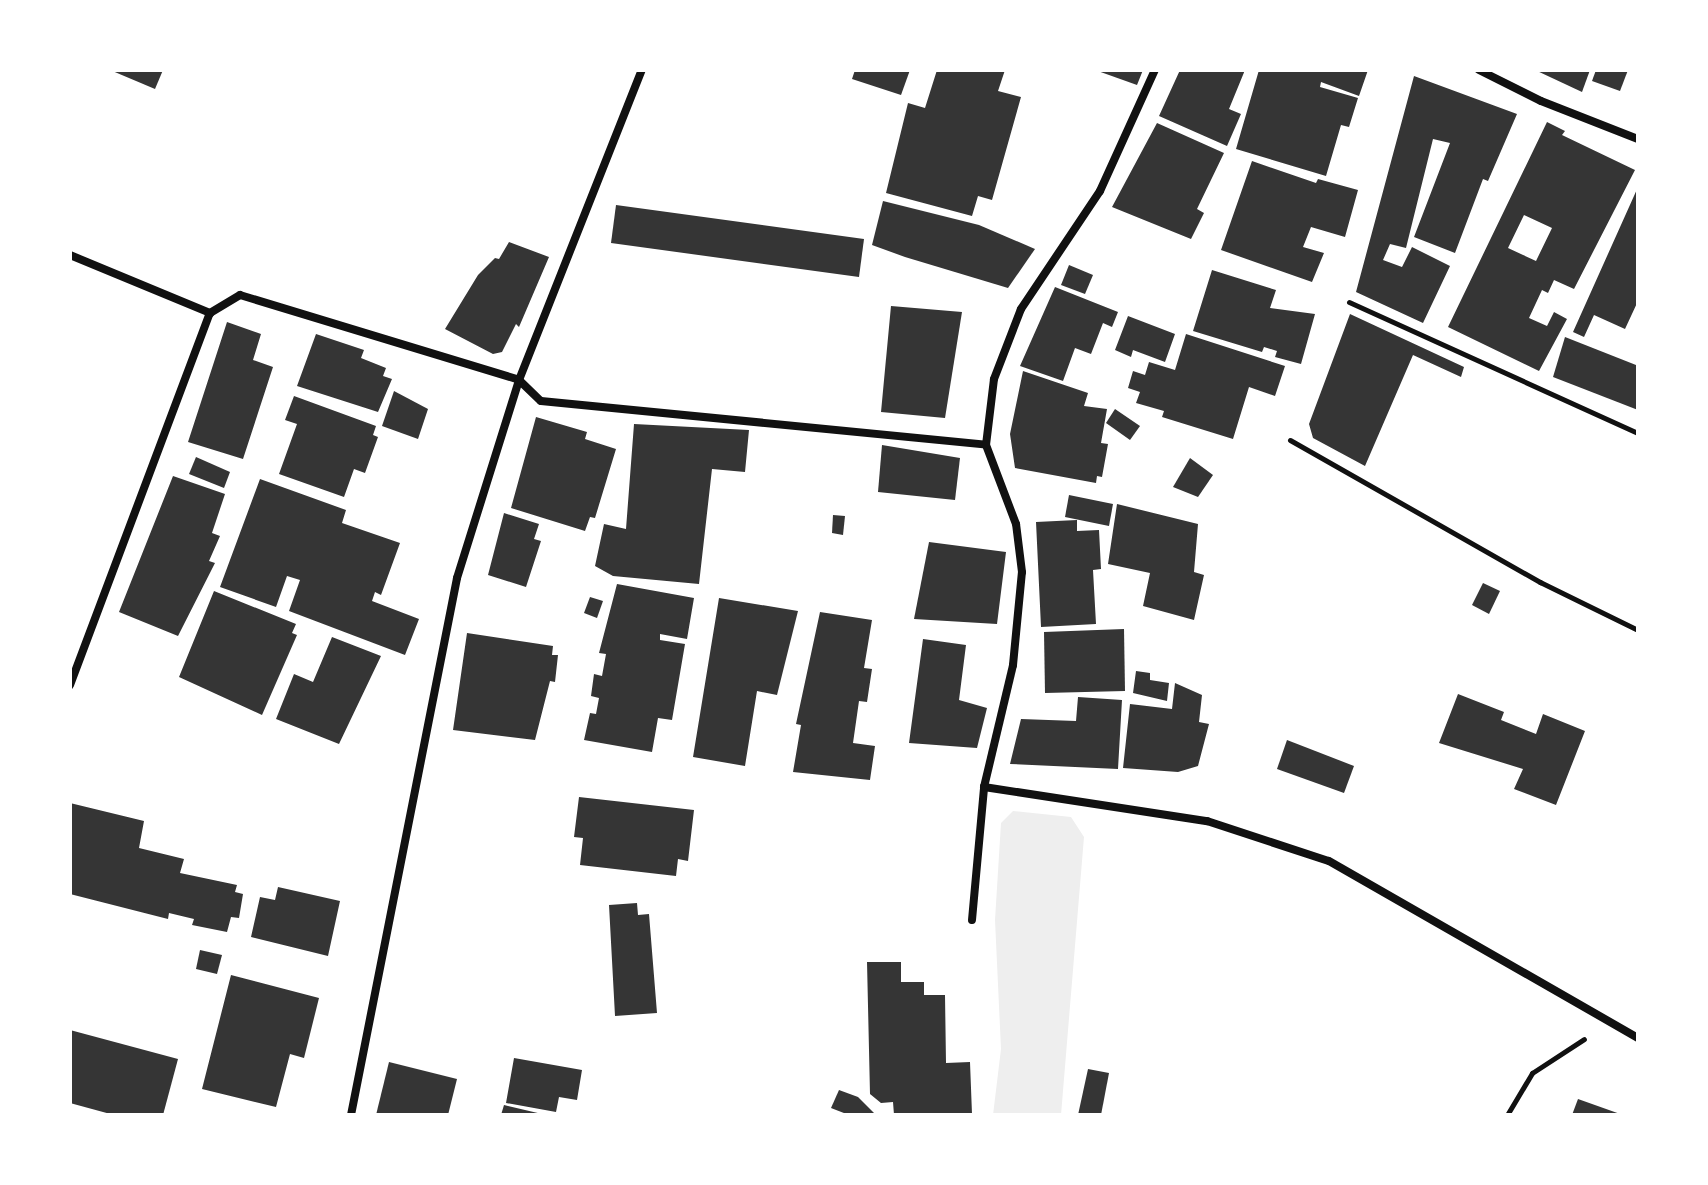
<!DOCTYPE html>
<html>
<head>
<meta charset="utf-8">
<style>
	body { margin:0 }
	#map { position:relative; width:1708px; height:1185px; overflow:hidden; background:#fff; font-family:Overpass,sans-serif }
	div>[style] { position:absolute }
	.green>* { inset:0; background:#eee }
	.building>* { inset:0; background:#353535 }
	.path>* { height:5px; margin:-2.5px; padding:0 2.5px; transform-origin:2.5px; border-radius:2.5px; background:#111 }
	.minor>* { height:8px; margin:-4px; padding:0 4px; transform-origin:4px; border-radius:4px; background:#111 }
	span { translate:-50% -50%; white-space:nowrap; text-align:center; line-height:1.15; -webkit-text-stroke:8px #fff; paint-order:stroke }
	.frame { position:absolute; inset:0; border:72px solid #fff; pointer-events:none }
</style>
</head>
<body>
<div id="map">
	<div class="green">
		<i style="clip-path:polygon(1013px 811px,1071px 817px,1084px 837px,1061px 1115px,993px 1115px,1001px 1049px,995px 920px,1001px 823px)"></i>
	</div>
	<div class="building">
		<i style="clip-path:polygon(110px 70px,163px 70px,155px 89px)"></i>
		<i style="clip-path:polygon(855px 70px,910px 70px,901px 95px,852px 79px)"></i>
		<i style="clip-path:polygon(937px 70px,1005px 70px,998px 91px,1021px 97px,992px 200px,978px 196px,972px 216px,886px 193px,908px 103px,925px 108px)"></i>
		<i style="clip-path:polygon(1095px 70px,1143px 70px,1137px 85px)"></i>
		<i style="clip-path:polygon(1180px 70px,1245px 70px,1229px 109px,1241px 114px,1227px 146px,1159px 116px)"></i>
		<i style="clip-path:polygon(1259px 70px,1368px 70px,1359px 96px,1321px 82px,1320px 87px,1358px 98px,1349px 127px,1341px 125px,1326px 176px,1236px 149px)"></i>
		<i style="clip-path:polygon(1535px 70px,1590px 70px,1582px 92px)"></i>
		<i style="clip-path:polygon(1596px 70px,1628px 70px,1620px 91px,1592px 81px)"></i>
		<i style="clip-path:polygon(1414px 76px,1517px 114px,1488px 181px,1483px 179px,1455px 253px,1414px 237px,1450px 143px,1433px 139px,1406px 248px,1390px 244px,1383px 260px,1402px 267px,1412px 247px,1450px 266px,1423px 323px,1356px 292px)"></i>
		<i style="clip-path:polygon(evenodd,1547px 122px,1565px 131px,1562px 135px,1635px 170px,1574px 289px,1554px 280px,1548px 293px,1542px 290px,1529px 318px,1547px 326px,1554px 312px,1567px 319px,1539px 371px,1448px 327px,1547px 122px,1524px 215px,1552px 228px,1536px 261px,1508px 248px,1524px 215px)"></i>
		<i style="clip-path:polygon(1157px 123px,1224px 153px,1197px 209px,1204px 213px,1191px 239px,1112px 207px)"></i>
		<i style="clip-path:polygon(1252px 161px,1316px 183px,1318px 179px,1358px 190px,1345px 237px,1311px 227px,1303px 247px,1324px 253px,1312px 282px,1221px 250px)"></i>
		<i style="clip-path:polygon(1638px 187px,1638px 301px,1625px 329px,1594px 315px,1584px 337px,1573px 332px)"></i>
		<i style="clip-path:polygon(883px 201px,979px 225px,1035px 249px,1008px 288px,905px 257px,872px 245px)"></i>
		<i style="clip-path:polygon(616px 205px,864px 239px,859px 277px,611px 243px)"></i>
		<i style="clip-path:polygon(509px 242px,549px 257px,519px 327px,516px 324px,502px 352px,493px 354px,445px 329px,478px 275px,495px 258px,499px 259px)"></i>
		<i style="clip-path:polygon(1069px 265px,1093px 275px,1085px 294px,1061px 285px)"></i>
		<i style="clip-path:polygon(1212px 270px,1276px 290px,1270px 308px,1315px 314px,1301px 364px,1275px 357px,1277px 351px,1264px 347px,1262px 352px,1193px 331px)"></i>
		<i style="clip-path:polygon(1055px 287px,1118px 312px,1112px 327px,1103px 323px,1091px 354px,1075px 348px,1063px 381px,1020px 366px)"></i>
		<i style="clip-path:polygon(891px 306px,962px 312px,945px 418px,881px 412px)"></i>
		<i style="clip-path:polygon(1350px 314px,1464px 367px,1461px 377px,1413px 355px,1365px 466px,1313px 438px,1309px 424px)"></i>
		<i style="clip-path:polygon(1128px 316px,1175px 334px,1165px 362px,1133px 350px,1131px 357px,1115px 350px)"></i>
		<i style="clip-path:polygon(227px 322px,261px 334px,253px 360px,273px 367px,243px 459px,188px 442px)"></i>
		<i style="clip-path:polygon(316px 334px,364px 350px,361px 358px,386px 368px,383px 376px,392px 379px,378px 412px,297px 386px)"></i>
		<i style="clip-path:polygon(1186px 334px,1285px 366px,1275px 396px,1249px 387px,1233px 439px,1162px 417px,1164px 411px,1136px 403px,1140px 392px,1128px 388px,1133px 371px,1145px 375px,1149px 362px,1175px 370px)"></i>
		<i style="clip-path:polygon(1565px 337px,1636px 365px,1638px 410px,1553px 377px)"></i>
		<i style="clip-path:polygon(1023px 371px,1088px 393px,1084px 406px,1107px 409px,1101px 443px,1108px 444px,1102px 477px,1097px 476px,1096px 483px,1015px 468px,1010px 434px)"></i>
		<i style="clip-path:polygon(394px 391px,428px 409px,418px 439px,382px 426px)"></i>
		<i style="clip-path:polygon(294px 396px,376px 426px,373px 435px,378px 437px,365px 473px,354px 469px,344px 497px,279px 474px,297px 424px,285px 420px)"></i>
		<i style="clip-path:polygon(1115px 409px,1140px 426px,1130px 440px,1106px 423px)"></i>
		<i style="clip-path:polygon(536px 417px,587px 432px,585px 439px,616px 449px,595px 518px,590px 517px,585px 531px,511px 508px)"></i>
		<i style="clip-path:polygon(634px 424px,749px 430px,745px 472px,712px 469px,699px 584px,613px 576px,595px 566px,604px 524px,626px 529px)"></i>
		<i style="clip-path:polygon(882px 445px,960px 458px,955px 500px,878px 492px)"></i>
		<i style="clip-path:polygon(196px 457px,230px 472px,224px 488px,189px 474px)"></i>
		<i style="clip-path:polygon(1190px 458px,1213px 475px,1198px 497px,1173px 487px)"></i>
		<i style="clip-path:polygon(173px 476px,225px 494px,212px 533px,220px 536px,209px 561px,215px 563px,178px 636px,119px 612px)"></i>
		<i style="clip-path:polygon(260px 479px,346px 510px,342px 523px,400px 543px,381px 595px,375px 592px,372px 601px,419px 619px,405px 655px,289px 611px,300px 580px,287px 576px,276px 607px,220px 587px)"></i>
		<i style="clip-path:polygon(1069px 495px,1113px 504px,1109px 526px,1065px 517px)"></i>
		<i style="clip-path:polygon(1117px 504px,1198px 524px,1194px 572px,1204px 575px,1194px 620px,1143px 606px,1150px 573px,1108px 564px)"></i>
		<i style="clip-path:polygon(504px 513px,539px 524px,534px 539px,541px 541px,526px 587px,488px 575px)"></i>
		<i style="clip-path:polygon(833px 515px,845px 516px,843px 535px,832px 533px)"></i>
		<i style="clip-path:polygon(1077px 520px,1077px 531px,1099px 530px,1101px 569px,1093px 570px,1096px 624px,1041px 627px,1036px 522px)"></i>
		<i style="clip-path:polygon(929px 542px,1006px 552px,997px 624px,914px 619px)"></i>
		<i style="clip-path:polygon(1483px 583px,1500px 591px,1489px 614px,1472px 605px)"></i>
		<i style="clip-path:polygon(617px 584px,694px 598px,687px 639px,660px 634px,660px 640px,685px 644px,672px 720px,658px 718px,652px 752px,584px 740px,590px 713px,596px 714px,599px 698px,591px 696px,594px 674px,602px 676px,606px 654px,599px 653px)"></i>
		<i style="clip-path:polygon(214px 591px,296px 624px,292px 633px,297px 635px,262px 715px,179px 677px)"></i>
		<i style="clip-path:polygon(590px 597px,603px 601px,597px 618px,584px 613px)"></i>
		<i style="clip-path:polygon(719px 598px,798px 611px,777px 695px,757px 691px,745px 766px,693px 757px)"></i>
		<i style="clip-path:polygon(820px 612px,872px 620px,864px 668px,872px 669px,867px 702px,859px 701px,853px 743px,875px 746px,870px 780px,793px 772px,801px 725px,796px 724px)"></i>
		<i style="clip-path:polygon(1124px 629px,1125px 691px,1045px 693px,1044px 632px)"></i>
		<i style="clip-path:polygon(467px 633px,553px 646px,552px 655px,558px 655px,555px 682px,550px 681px,535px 740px,453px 730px)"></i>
		<i style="clip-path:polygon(332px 637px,381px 656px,339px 744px,276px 719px,294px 674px,313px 682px)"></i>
		<i style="clip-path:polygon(923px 639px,966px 645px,959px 700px,987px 708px,977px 748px,909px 743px)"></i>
		<i style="clip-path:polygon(1136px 671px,1150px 673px,1150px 680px,1169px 683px,1167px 701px,1133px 693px)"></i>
		<i style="clip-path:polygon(1175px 683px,1202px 695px,1199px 722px,1209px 724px,1198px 766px,1178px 772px,1123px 768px,1130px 704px,1172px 709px)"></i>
		<i style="clip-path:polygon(1458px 694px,1504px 712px,1501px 720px,1536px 734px,1543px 714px,1585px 731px,1556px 805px,1514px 789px,1523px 769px,1439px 743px)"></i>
		<i style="clip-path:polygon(1078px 697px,1122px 700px,1118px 769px,1010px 764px,1021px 719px,1076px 721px)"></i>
		<i style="clip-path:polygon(1287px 740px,1354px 766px,1344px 793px,1277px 769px)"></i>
		<i style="clip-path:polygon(579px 797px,694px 810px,688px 861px,678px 859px,676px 876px,580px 865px,583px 838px,574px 837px)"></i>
		<i style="clip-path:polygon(70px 803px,144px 821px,139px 848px,184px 859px,180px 873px,237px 885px,235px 892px,243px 894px,239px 918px,231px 917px,227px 932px,192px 925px,194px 919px,169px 913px,168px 919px,70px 894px)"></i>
		<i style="clip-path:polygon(278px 887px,340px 901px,328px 956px,251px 937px,260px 897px,275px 900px)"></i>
		<i style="clip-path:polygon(637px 903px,638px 915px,649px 914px,657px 1013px,615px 1016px,609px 905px)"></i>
		<i style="clip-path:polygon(200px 950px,222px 955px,217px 974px,196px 969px)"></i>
		<i style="clip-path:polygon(867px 962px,901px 962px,901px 982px,924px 982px,924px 995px,945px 995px,946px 1063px,970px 1062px,972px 1114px,894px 1115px,893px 1102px,881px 1103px,870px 1094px)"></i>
		<i style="clip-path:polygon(231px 975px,319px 998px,304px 1058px,290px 1054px,276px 1107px,202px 1089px)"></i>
		<i style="clip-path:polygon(70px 1030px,178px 1059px,163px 1115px,114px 1115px,70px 1103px)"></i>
		<i style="clip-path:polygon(514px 1058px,582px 1070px,577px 1100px,559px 1097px,556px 1112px,506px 1103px)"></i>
		<i style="clip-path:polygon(389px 1062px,457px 1079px,448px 1115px,376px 1115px)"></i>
		<i style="clip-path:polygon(1088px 1069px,1109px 1073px,1101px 1115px,1078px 1115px)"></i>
		<i style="clip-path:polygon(839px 1090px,858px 1097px,876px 1115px,849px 1115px,831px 1108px)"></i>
		<i style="clip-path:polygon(1578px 1099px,1623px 1115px,1572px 1115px)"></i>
		<i style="clip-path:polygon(504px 1105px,542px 1114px,542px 1115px,501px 1115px)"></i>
	</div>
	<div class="path">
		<i style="left:1349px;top:302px;width:317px;rotate:24.4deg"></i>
		<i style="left:1290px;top:440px;width:288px;rotate:29.6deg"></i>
		<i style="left:1540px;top:582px;width:109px;rotate:26.1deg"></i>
		<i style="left:1507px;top:1115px;width:49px;rotate:-59.2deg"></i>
		<i style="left:1532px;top:1073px;width:62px;rotate:-33.2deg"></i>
	</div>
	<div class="minor">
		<i style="left:1479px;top:70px;width:69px;rotate:26.6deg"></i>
		<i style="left:1541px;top:101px;width:104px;rotate:21.4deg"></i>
		<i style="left:70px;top:255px;width:152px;rotate:22.5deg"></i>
		<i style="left:70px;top:685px;width:397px;rotate:-69.4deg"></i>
		<i style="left:210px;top:313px;width:35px;rotate:-31deg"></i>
		<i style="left:240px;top:295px;width:292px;rotate:16.9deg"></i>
		<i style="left:519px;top:380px;width:30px;rotate:44deg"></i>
		<i style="left:541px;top:401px;width:447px;rotate:5.6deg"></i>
		<i style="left:984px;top:787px;width:226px;rotate:8.7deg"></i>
		<i style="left:1207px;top:821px;width:128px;rotate:18.2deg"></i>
		<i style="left:1329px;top:861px;width:356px;rotate:29.8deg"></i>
		<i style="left:972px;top:920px;width:134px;rotate:-84.8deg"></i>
		<i style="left:984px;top:787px;width:125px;rotate:-76.6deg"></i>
		<i style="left:1013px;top:665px;width:93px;rotate:-84.5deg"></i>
		<i style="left:1022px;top:572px;width:48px;rotate:-97.1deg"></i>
		<i style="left:1016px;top:524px;width:85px;rotate:-110.8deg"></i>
		<i style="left:986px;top:445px;width:66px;rotate:-83.1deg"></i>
		<i style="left:994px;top:379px;width:75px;rotate:-68.9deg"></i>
		<i style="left:1021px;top:309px;width:142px;rotate:-56.2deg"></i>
		<i style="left:1100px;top:191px;width:133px;rotate:-65.6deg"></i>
		<i style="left:351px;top:1115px;width:547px;rotate:-78.83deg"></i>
		<i style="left:457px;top:578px;width:207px;rotate:-72.6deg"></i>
		<i style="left:519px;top:380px;width:334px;rotate:-68.4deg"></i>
	</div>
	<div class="frame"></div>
</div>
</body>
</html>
